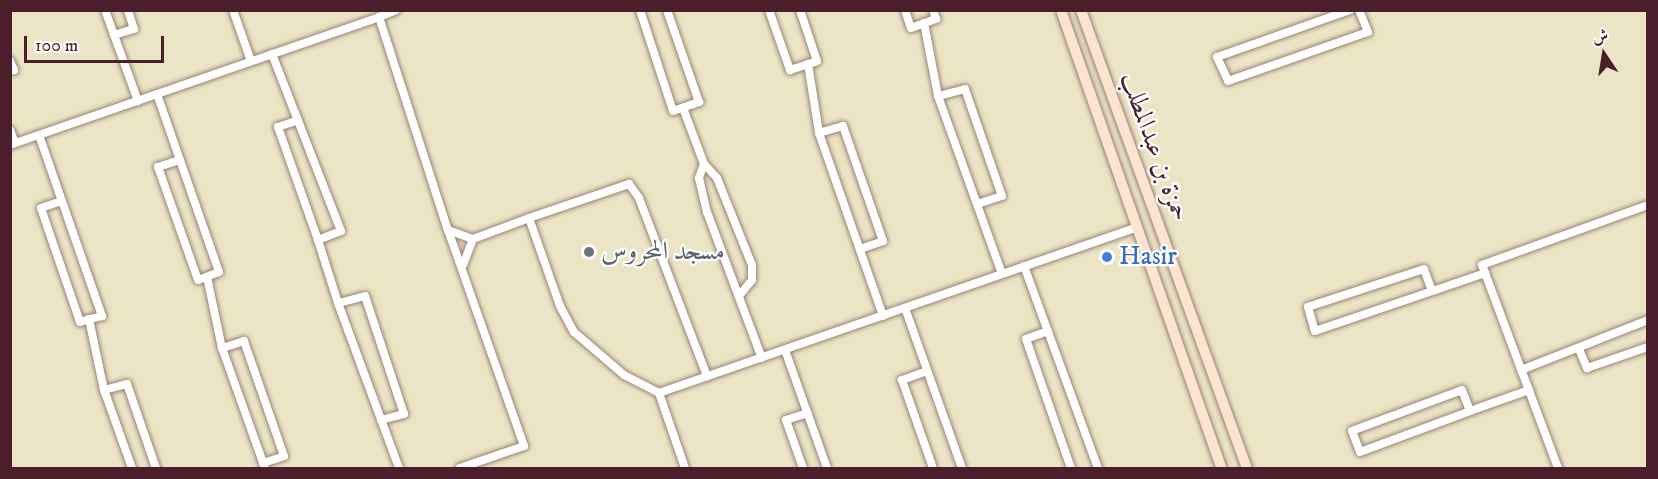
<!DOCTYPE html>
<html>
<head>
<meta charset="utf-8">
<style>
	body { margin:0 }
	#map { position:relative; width:1658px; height:479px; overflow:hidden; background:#ebe5c5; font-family:"IM FELL DW Pica",Amiri,serif }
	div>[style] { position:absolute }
	.roads { filter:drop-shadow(0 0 2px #9a8278) drop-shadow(0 0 2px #9a8278) }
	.street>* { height:8px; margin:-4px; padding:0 4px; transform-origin:4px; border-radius:4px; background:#fff }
	.secondary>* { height:10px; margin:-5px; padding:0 5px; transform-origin:5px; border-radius:5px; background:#fde4d1 }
	.dots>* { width:16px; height:16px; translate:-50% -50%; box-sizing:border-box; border:3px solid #fff; border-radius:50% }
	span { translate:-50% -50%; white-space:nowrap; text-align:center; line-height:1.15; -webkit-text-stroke:4.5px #fff; paint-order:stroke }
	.street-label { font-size:26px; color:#4a1f2b }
	.worship-label { font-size:26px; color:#5b616d }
	.left { translate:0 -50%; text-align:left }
	.shop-label { font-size:26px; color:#366cbe }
	.frame { position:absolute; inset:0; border:12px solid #4a1f2b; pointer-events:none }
	.north { position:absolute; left:1574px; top:24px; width:60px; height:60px; -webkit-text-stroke:4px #fff; paint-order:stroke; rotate:348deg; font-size:16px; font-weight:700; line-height:24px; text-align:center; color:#4a1f2b }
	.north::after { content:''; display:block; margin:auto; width:21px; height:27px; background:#4a1f2b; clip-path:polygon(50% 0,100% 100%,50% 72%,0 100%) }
	.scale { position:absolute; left:24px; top:36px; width:140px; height:27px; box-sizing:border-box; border:3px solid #4a1f2b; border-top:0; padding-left:8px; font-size:18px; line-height:21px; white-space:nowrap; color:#4a1f2b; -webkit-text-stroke:4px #fff; paint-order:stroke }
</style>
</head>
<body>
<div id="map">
	<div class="roads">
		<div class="street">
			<i style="left:105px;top:10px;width:97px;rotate:70.1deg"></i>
			<i style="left:233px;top:10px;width:54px;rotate:70.6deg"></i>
			<i style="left:640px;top:10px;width:106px;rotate:71.9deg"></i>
			<i style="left:673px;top:111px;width:28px;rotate:-19deg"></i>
			<i style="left:699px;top:102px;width:97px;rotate:-109.2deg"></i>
			<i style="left:769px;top:10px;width:64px;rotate:70.7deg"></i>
			<i style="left:790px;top:70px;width:28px;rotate:-18deg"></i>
			<i style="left:817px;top:61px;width:54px;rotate:-108.4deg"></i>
			<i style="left:905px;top:10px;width:19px;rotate:72deg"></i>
			<i style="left:911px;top:28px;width:27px;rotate:-20deg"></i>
			<i style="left:936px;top:19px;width:9px;rotate:-108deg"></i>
			<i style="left:1350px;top:10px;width:141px;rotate:160.5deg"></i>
			<i style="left:1217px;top:57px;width:26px;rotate:65deg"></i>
			<i style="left:1228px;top:81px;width:148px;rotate:-19.3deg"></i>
			<i style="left:1368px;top:32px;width:24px;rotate:-112deg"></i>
			<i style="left:379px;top:17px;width:18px;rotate:-22deg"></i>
			<i style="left:924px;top:23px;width:74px;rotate:79.1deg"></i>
			<i style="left:114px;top:35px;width:21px;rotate:-17deg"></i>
			<i style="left:134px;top:29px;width:20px;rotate:-108deg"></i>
			<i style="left:272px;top:54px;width:190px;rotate:68.7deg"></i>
			<i style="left:341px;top:231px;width:25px;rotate:159deg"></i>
			<i style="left:318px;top:240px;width:120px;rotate:-109.5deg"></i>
			<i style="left:278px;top:127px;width:21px;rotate:-19deg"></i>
			<i style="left:10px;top:61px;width:10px;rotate:66deg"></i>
			<i style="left:14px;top:70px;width:4px;rotate:166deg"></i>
			<i style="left:808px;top:64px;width:70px;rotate:80.9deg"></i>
			<i style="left:157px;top:94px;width:188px;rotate:70.8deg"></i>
			<i style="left:219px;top:272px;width:22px;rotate:159deg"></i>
			<i style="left:198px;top:280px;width:120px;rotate:-109.5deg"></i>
			<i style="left:158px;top:167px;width:23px;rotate:-18deg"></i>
			<i style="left:683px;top:108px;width:60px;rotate:69.4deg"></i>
			<i style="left:704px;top:164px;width:15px;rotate:110deg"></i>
			<i style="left:699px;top:178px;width:35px;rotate:77deg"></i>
			<i style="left:707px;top:212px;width:156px;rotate:69.4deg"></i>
			<i style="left:10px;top:130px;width:14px;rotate:69deg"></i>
			<i style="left:39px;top:135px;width:192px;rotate:70.8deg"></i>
			<i style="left:102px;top:316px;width:23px;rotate:165deg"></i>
			<i style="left:80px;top:322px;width:120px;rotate:-108.9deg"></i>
			<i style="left:41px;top:208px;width:21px;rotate:-19deg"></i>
			<i style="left:10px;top:145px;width:391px;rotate:-19.1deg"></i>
			<i style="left:379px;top:17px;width:224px;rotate:72.1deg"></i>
			<i style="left:448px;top:230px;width:229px;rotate:70.6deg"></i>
			<i style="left:524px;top:446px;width:68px;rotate:161deg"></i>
			<i style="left:704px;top:164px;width:19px;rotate:47deg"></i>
			<i style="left:717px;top:178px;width:94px;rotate:68.1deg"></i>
			<i style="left:752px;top:265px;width:15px;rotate:90deg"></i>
			<i style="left:752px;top:280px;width:21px;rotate:129deg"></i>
			<i style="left:977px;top:204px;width:26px;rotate:-18deg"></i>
			<i style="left:1002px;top:196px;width:113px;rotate:-109.1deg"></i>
			<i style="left:965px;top:89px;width:28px;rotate:165deg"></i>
			<i style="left:938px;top:96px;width:189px;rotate:70.2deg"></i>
			<i style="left:529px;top:218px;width:106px;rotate:-18.8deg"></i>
			<i style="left:629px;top:184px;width:17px;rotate:54deg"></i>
			<i style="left:639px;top:198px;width:191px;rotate:69.1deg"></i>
			<i style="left:448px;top:230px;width:27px;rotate:20deg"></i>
			<i style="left:318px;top:240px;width:66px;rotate:72.4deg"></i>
			<i style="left:860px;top:249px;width:24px;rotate:-19deg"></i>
			<i style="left:883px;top:241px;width:122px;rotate:-109.2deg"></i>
			<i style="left:843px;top:126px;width:25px;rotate:164deg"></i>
			<i style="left:819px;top:133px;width:194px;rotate:70.7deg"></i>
			<i style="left:463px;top:265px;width:28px;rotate:-69deg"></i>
			<i style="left:473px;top:239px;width:60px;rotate:-20.6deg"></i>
			<i style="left:529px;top:218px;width:93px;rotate:70.6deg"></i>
			<i style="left:560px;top:306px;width:30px;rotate:62deg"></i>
			<i style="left:574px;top:332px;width:66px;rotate:40.7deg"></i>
			<i style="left:624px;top:375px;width:39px;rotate:27deg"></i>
			<i style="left:1024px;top:266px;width:215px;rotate:69.9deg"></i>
			<i style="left:207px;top:277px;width:73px;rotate:78.1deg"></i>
			<i style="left:1432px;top:291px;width:23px;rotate:-110deg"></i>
			<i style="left:1424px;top:269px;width:122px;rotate:161.9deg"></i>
			<i style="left:1308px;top:307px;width:25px;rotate:74deg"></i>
			<i style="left:1315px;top:331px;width:180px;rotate:-18.8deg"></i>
			<i style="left:905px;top:308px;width:170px;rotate:70.4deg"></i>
			<i style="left:89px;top:319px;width:73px;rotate:78.1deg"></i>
			<i style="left:1048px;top:331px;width:23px;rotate:160deg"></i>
			<i style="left:1026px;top:339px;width:137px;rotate:70.8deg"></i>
			<i style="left:1579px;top:349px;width:21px;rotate:67deg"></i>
			<i style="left:1587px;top:368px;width:65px;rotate:-19deg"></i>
			<i style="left:785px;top:350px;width:125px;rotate:70.4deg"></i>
			<i style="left:1521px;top:370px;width:136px;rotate:-21.5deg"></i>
			<i style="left:927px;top:371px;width:27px;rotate:160deg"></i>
			<i style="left:902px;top:380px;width:93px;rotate:70.6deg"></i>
			<i style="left:1470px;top:411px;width:22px;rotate:-111deg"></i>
			<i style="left:1462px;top:390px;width:117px;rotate:159.6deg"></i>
			<i style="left:1352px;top:431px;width:22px;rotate:69deg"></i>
			<i style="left:1360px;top:452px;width:117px;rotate:-20.4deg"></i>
			<i style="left:1470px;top:411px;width:63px;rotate:-19.6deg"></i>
			<i style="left:381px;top:420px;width:24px;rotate:-15deg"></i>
			<i style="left:404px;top:414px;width:124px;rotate:-108.3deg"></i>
			<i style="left:365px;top:296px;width:28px;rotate:165deg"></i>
			<i style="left:338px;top:303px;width:176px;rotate:69.7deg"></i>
			<i style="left:263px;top:463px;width:22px;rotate:-18deg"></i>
			<i style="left:284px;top:456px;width:122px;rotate:-109.2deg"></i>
			<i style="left:244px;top:341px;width:23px;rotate:162deg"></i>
			<i style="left:222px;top:348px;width:127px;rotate:70.3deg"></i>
			<i style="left:132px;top:468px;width:83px;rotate:-109.7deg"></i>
			<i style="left:104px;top:390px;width:24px;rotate:-15deg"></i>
			<i style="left:127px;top:384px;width:89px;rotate:71deg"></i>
			<i style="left:685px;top:468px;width:79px;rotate:-109.1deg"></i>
			<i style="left:659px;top:393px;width:504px;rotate:-19.12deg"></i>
			<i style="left:803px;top:468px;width:51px;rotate:-109.5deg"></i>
			<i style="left:786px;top:420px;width:23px;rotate:-18deg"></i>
			<i style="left:1558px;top:468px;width:217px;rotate:-110.5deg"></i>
			<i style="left:1482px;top:265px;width:177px;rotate:-19.9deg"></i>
		</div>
		<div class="secondary">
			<i style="left:1061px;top:10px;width:485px;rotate:70.7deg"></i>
			<i style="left:1081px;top:10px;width:487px;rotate:70.1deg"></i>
		</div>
	</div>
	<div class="dots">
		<i style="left:589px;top:252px;background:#6b7280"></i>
		<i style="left:1107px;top:257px;background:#3f7fe0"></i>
	</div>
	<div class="street-label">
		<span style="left:1154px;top:147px;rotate:70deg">حمزة بن عبدالمطلب</span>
	</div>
	<div class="worship-label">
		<span class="left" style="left:601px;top:252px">مسجد المحروس</span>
	</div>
	<div class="shop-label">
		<span class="left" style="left:1119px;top:257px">Hasir</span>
	</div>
	<div class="frame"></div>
	<div class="north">ش</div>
	<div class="scale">100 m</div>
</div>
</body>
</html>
